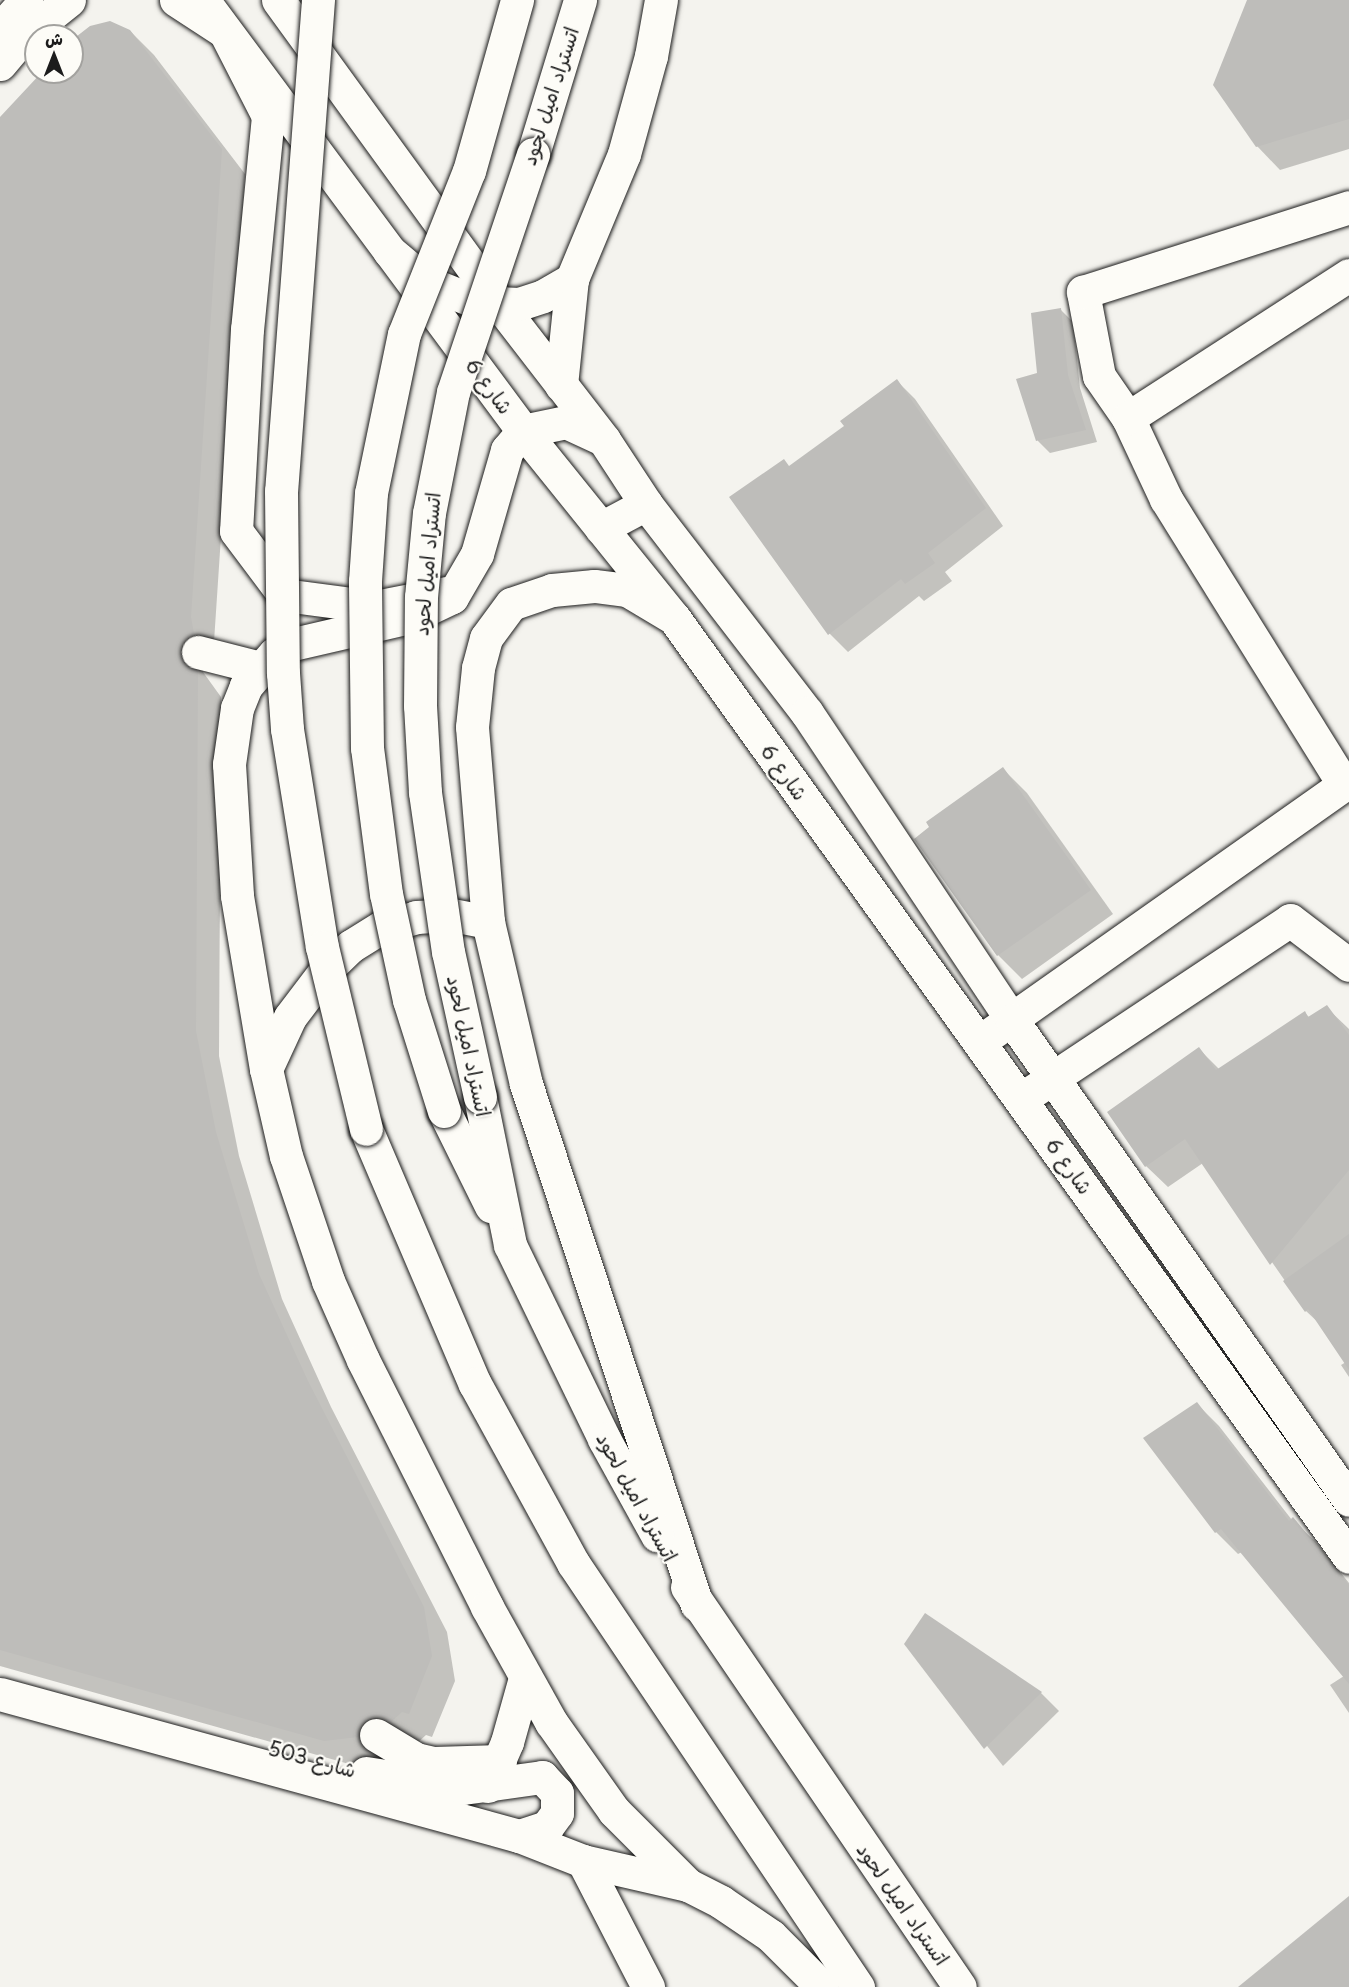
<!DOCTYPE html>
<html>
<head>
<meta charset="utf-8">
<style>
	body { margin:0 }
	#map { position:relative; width:1349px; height:1987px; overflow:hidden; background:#f4f3ee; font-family:"Playpen Sans","Playpen Sans Arabic",sans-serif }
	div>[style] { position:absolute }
	.shadow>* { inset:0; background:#0003 }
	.building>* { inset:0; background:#bebdba }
	.roads { filter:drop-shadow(0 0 2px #1c1c1c) drop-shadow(0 0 2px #1c1c1c) }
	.minor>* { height:33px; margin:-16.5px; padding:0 16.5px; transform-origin:16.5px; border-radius:16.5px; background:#fdfcf7 }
	.major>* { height:33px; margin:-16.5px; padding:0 16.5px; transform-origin:16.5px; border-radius:16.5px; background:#fdfcf7 }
	.highway>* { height:33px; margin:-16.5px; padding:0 16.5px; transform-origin:16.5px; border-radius:16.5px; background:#fdfcf7 }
	.bridges { filter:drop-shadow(0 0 2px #1c1c1c) drop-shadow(0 0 2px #1c1c1c) }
	.highway-bridge>* { height:33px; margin:-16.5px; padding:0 16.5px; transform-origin:16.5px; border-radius:16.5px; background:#fdfcf7 }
	span { translate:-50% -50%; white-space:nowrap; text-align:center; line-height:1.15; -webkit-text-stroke:4.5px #fdfcf7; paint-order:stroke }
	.street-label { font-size:20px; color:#1c1c1c }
	.north { position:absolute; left:24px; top:24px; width:60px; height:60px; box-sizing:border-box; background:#fdfcf7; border:2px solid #a3a29f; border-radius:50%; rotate:0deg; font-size:16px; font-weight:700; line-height:24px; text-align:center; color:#1c1c1c }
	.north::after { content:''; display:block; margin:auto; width:21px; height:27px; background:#1c1c1c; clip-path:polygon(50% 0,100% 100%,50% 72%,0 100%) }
</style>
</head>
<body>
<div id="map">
	<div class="shadow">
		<i style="clip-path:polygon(1249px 0,1349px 0,1349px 149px,1280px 170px,1257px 146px)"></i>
		<i style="clip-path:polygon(130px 31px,154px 55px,245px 174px,214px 642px,203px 672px,221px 697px,219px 1056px,239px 1156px,282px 1299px,331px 1407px,447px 1632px,455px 1681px,432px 1737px,426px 1735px,415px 1745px,383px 1750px,381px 1760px,349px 1764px,0 1666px,0 120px,44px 72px,72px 72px,72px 42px)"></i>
		<i style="clip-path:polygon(1061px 310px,1073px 322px,1080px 388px,1097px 442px,1050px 453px,1038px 441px,1039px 374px)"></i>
		<i style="clip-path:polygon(897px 381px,915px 399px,1003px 526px,945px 572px,952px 581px,924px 601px,919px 596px,848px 652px,830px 634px,731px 498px,790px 467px,846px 426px)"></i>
		<i style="clip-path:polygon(1003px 769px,1027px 793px,1113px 914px,1022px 979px,998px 955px)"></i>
		<i style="clip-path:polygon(1326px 1007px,1349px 1029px,1349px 1377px,1341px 1365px,1346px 1362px,1322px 1326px,1306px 1311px,1203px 1163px,1168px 1187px,1146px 1166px,1199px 1049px,1220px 1070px,1305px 1013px,1310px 1018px)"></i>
		<i style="clip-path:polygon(1197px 1404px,1219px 1426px,1292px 1520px,1315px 1541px,1349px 1583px,1349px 1713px,1330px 1685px,1344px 1676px,1242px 1552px,1238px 1554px,1216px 1532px,1145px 1439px)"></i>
		<i style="clip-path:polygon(925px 1615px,1041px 1693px,1059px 1711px,1003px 1766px,906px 1644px)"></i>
	</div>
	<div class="building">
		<i style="clip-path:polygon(1247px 0,1349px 0,1349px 119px,1256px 147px,1213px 85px)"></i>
		<i style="clip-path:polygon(110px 21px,130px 30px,222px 149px,191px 617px,194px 634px,185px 639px,180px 648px,185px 665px,198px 671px,196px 1031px,216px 1132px,259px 1274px,308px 1381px,424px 1607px,432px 1656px,409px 1714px,402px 1712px,391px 1722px,377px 1716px,367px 1718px,360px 1726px,358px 1737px,324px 1741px,0 1650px,0 117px,42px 72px,72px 72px,72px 40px,90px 26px)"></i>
		<i style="clip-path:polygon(1061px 308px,1068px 375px,1086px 430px,1036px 441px,1016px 379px,1037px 373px,1031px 313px)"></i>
		<i style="clip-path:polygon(897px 379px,986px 508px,928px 553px,935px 563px,905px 584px,901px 579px,828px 635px,729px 497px,784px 459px,789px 466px,844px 426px,840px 421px)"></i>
		<i style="clip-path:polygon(1003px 767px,1091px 890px,997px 956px,914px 839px,929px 827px,926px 822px)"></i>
		<i style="clip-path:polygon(1327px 1005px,1349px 1035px,1349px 1170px,1270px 1265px,1185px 1139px,1145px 1167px,1107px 1112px,1199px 1047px,1216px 1070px,1305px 1011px,1308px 1017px)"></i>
		<i style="clip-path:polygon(1349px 1234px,1349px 1370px,1308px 1309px,1305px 1312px,1283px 1281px)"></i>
		<i style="clip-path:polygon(1197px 1402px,1289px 1521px,1293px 1517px,1349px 1585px,1349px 1684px,1221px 1529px,1215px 1533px,1143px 1438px)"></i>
		<i style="clip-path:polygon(925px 1613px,1042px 1692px,984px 1749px,904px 1644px)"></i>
		<i style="clip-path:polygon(1349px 1896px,1349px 1987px,1238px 1987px)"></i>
	</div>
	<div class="roads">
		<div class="minor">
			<i style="left:176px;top:0;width:59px;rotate:33.1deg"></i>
			<i style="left:225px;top:32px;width:94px;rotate:62.9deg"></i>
			<i style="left:268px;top:116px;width:214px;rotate:95.6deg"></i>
			<i style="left:247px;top:329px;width:202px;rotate:93.1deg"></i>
			<i style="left:236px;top:531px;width:80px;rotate:53.1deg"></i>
			<i style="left:284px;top:595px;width:92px;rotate:7.5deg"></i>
			<i style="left:375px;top:607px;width:73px;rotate:-11deg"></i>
			<i style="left:0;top:29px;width:39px;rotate:-48deg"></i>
			<i style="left:0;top:64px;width:35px;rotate:-50deg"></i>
			<i style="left:23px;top:37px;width:59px;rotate:-38.8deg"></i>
			<i style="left:1128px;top:418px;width:51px;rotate:-124.6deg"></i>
			<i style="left:1099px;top:376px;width:86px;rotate:-100.8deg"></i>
			<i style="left:1083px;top:292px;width:279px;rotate:-17.7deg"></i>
			<i style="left:601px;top:528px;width:51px;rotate:-28.1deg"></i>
			<i style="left:198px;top:652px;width:65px;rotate:14.3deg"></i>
			<i style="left:1344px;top:785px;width:337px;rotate:-121.9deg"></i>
			<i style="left:1166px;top:499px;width:89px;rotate:-115.1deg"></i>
			<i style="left:1128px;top:418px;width:263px;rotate:-32.9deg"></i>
			<i style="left:979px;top:1042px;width:453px;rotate:-35.2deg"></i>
			<i style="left:1021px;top:1099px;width:323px;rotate:-33.6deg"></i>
			<i style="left:1290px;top:920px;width:74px;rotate:37.3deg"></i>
			<i style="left:0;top:1694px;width:538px;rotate:15.3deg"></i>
			<i style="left:519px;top:1836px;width:69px;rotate:21.3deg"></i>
			<i style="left:583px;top:1861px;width:142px;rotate:62.7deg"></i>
			<i style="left:376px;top:1735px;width:47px;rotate:31deg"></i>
			<i style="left:416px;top:1759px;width:18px;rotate:13deg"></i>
			<i style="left:434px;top:1763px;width:66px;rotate:-1.7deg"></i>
			<i style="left:366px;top:1773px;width:98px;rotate:8.8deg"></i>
			<i style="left:463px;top:1788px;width:80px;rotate:-7.9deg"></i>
			<i style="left:542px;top:1777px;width:22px;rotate:47deg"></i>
			<i style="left:557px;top:1793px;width:20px;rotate:90deg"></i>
			<i style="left:557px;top:1813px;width:17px;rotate:126deg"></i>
			<i style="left:547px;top:1827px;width:29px;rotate:162deg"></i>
		</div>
		<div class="major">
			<i style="left:203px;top:0;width:537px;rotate:53.41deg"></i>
			<i style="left:523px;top:431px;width:240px;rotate:51.1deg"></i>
			<i style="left:674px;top:618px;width:1156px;rotate:54.29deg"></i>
			<i style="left:278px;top:0;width:376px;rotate:54deg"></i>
			<i style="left:499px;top:304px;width:172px;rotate:52.3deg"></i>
			<i style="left:604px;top:440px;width:77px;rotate:56.7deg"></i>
			<i style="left:646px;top:504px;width:264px;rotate:52.4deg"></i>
			<i style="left:807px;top:713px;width:369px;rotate:56.3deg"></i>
			<i style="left:1012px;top:1020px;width:586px;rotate:54.93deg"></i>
			<i style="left:523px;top:431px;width:44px;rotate:-11.8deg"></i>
			<i style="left:566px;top:422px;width:40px;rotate:25deg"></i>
		</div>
		<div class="highway">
			<i style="left:533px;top:154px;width:161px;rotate:-73deg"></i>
			<i style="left:389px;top:251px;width:48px;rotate:40deg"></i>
			<i style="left:426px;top:282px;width:54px;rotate:21.8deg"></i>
			<i style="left:476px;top:302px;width:43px;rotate:2.7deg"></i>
			<i style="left:519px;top:304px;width:25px;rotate:-18deg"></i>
			<i style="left:543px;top:296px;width:34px;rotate:-30deg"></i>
			<i style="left:561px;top:385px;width:107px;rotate:-84.1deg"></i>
			<i style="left:572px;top:279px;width:135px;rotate:-67.4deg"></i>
			<i style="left:624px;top:154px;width:102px;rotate:-74.6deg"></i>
			<i style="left:651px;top:56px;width:57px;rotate:-79.9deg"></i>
			<i style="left:523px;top:431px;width:25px;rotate:130deg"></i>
			<i style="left:507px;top:450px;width:108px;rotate:106.1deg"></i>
			<i style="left:477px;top:554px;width:50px;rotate:120.2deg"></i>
			<i style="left:452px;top:597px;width:47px;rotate:154.5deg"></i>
			<i style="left:410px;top:617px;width:120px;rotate:167deg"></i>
			<i style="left:293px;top:644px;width:21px;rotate:152deg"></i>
			<i style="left:274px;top:654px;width:43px;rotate:131.2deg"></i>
			<i style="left:246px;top:686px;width:24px;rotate:112deg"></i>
			<i style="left:237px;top:708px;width:57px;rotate:98.1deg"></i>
			<i style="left:229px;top:764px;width:132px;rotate:86.5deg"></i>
			<i style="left:237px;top:896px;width:175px;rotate:80.5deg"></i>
			<i style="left:266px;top:1069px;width:89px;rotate:77.1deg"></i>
			<i style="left:286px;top:1156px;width:132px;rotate:71.4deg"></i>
			<i style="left:328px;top:1281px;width:86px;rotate:66.1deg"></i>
			<i style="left:363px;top:1360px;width:276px;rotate:63.3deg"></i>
			<i style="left:487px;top:1607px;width:132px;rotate:60.9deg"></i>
			<i style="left:551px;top:1722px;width:109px;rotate:54.7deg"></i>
			<i style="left:614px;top:1811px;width:105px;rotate:45deg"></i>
			<i style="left:674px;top:618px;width:55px;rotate:-149.2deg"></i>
			<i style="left:627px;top:590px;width:33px;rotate:-173deg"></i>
			<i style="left:594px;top:586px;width:42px;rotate:174.6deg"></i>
			<i style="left:552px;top:590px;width:43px;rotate:161.1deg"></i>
			<i style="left:511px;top:604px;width:42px;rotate:126.3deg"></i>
			<i style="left:486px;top:638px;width:31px;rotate:105deg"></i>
			<i style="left:478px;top:668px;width:59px;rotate:95.8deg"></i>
			<i style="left:472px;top:727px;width:196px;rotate:85.3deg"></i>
			<i style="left:488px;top:922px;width:166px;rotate:76.8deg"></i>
			<i style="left:526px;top:1084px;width:548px;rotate:71.83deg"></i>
			<i style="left:266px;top:1069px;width:57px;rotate:-65.2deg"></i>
			<i style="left:290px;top:1017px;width:58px;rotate:-52.7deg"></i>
			<i style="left:325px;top:971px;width:36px;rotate:-44deg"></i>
			<i style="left:351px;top:946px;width:36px;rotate:-32deg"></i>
			<i style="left:382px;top:927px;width:35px;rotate:-16deg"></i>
			<i style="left:416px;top:917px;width:36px;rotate:-3deg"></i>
			<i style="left:452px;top:915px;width:37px;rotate:11deg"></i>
			<i style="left:480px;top:1097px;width:151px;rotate:78.5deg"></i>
			<i style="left:510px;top:1245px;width:216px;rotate:64.1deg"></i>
			<i style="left:604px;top:1439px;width:110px;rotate:61.1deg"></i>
			<i style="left:444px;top:1111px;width:106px;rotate:63.7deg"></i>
			<i style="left:366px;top:1129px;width:277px;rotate:66.9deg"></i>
			<i style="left:475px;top:1384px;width:204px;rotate:61.3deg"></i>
			<i style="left:573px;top:1563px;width:511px;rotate:56.09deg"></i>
			<i style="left:687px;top:1587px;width:484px;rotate:55.7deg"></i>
			<i style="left:488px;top:1786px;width:48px;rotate:-66.6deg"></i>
			<i style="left:507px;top:1742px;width:66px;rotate:-74.3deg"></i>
			<i style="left:583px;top:1861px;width:108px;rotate:12.9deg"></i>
			<i style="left:688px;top:1885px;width:37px;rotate:27deg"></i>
			<i style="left:721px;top:1902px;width:60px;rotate:34.2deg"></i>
			<i style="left:771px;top:1936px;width:72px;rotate:45deg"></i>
		</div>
	</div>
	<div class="bridges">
		<div class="highway-bridge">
			<i style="left:318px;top:0;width:492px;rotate:94.3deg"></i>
			<i style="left:281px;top:491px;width:182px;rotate:89.4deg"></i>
			<i style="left:283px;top:673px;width:56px;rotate:85.9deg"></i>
			<i style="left:287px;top:729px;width:221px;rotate:80.9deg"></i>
			<i style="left:322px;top:947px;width:187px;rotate:76.4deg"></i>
			<i style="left:480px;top:1097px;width:148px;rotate:-102.4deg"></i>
			<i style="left:448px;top:952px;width:162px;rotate:-98.2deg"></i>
			<i style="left:425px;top:792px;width:86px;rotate:-93.3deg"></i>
			<i style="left:420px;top:706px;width:109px;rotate:-89.5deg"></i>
			<i style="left:421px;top:597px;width:84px;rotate:-84.6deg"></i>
			<i style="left:429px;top:513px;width:123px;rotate:-78.8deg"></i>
			<i style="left:453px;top:392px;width:251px;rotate:-71.4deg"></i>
			<i style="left:444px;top:1111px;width:116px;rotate:-107.5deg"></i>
			<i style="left:409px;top:1000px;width:108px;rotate:-102.2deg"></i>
			<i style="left:386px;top:894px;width:147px;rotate:-97.4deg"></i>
			<i style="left:367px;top:748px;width:167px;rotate:-90.7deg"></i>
			<i style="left:365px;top:581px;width:88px;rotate:-86.1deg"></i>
			<i style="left:371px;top:493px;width:162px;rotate:-78.3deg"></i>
			<i style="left:404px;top:334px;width:175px;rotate:-68.3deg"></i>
			<i style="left:469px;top:171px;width:178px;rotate:-74.3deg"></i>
		</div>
	</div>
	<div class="street-label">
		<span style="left:550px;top:96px;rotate:-72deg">اتستراد اميل لحود</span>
		<span style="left:489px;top:386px;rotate:53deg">شارع 6</span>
		<span style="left:427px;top:564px;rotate:-85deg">اتستراد اميل لحود</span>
		<span style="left:784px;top:772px;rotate:54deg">شارع 6</span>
		<span style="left:469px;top:1046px;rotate:78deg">اتستراد اميل لحود</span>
		<span style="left:1069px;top:1166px;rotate:54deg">شارع 6</span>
		<span style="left:637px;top:1497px;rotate:61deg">اتستراد اميل لحود</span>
		<span style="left:312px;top:1759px;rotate:15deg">شارع 503</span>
		<span style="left:903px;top:1904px;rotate:55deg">اتستراد اميل لحود</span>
	</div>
	<div class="north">ش</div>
</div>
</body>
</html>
